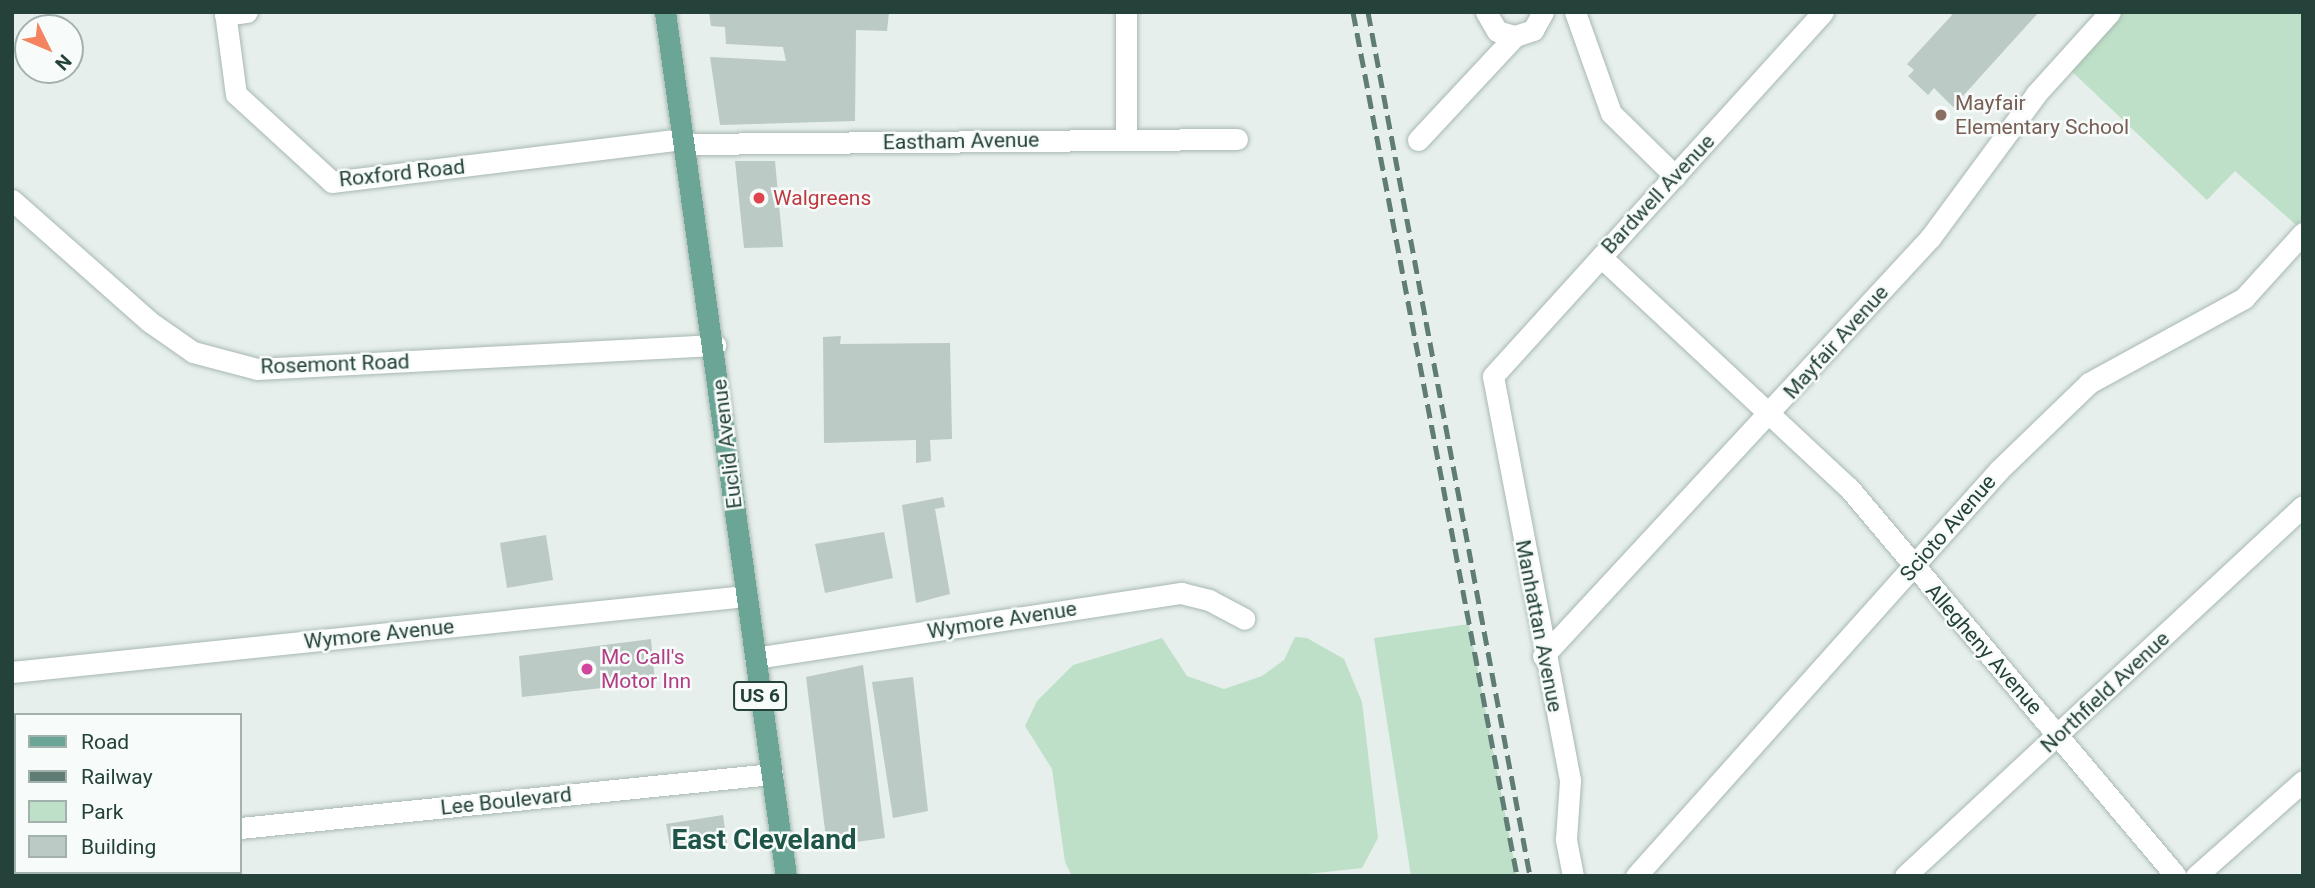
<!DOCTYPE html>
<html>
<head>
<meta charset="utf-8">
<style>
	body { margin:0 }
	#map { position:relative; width:2315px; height:888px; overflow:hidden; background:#e6efeb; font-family:Roboto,sans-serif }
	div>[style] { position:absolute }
	.green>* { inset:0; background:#bfe0c8 }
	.building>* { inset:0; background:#bbcac4 }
	.roads { filter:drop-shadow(0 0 2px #a8b8b2) drop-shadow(0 0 2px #a8b8b2) }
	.minor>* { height:21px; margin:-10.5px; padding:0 10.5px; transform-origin:10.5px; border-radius:10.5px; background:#fff }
	.major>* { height:21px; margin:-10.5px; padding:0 10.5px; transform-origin:10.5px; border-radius:10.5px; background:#6aa596 }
	.rail>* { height:5px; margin-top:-2.5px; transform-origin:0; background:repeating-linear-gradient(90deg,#5f7d75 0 14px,transparent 0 21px) }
	.dots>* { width:19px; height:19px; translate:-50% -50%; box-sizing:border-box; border:4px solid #f7fbf9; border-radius:50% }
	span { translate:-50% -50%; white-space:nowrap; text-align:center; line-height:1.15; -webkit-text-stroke:5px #f7fbf9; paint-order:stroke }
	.shield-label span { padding:2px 5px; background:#f7fbf9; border:2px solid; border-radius:5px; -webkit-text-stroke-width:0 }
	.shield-label { font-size:19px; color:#24423a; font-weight:700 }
	.education-label { font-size:21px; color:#785e54 }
	.left { translate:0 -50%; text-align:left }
	.street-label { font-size:21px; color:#24423a }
	.health-label { font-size:21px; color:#be3a42 }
	.hotel-label { font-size:21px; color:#b23c85 }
	.district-label { font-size:28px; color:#1f5548; font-weight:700 }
	.frame { position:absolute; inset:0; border:14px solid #24423a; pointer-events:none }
	.legend { position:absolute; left:14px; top:713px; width:228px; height:161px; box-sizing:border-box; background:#f7fbf9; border:2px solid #a3b1ad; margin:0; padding:9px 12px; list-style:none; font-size:21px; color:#24423a }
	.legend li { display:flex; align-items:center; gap:14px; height:35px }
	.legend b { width:35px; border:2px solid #a3b1ad }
	.north { position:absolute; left:14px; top:14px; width:70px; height:70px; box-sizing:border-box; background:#f7fbf9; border:2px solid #a3b1ad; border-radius:50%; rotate:133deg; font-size:19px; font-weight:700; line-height:28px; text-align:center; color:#24423a }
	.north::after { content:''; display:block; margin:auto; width:24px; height:32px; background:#f4845f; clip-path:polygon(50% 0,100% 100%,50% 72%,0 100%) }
</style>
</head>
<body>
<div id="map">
	<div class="green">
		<i style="clip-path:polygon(2110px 12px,2303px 12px,2303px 231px,2235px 171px,2207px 200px,2063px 63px)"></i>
		<i style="clip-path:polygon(1469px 624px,1517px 876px,1411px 876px,1374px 638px)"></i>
		<i style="clip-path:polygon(1295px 637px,1307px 638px,1344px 659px,1362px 702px,1378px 838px,1362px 868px,1289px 876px,1072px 876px,1065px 862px,1052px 769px,1025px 726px,1037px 701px,1073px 665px,1162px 638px,1187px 676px,1224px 689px,1262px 676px,1284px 660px)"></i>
	</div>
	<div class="building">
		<i style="clip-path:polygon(709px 12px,889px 12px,887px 31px,856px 30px,855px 121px,720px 125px,710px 57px,786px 61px,783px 47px,726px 44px,725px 27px,711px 26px)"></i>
		<i style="clip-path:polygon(1949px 12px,2039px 12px,1953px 107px,1934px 88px,1928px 95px,1908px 76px,1914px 70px,1907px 64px,1952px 15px)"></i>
		<i style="clip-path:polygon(735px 161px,775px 161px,783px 247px,744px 248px)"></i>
		<i style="clip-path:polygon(841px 336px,840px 344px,950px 343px,952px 439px,930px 440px,931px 461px,916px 463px,916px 440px,824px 443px,823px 337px)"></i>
		<i style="clip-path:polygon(943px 497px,945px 507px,935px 509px,950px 594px,916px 603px,902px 505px)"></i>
		<i style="clip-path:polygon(884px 532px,893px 578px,825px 593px,815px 544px)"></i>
		<i style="clip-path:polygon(546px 535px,553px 580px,507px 588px,500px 543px)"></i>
		<i style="clip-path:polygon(651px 639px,655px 682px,522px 697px,519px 656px)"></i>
		<i style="clip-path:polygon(863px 665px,885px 838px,827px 846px,806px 677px)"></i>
		<i style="clip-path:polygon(913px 677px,928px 811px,893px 818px,872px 682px)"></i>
		<i style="clip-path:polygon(723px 815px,727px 843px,671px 852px,666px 824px)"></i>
	</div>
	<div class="roads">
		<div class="minor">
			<i style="left:225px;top:12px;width:83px;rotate:82.4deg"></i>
			<i style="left:236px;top:94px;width:130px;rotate:42.5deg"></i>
			<i style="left:332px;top:182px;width:355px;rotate:-7deg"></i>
			<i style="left:1126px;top:12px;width:126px;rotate:90deg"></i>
			<i style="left:1486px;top:12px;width:22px;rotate:60deg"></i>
			<i style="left:1497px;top:31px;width:19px;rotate:16deg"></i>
			<i style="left:1515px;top:36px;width:19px;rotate:-18deg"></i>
			<i style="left:1533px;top:30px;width:21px;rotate:-61deg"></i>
			<i style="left:1575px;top:12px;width:107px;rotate:70.4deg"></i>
			<i style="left:1611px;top:113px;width:90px;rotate:44.5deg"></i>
			<i style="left:225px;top:15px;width:22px;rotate:-8deg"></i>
			<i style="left:1418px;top:140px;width:142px;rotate:-47deg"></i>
			<i style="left:684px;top:144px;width:553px;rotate:-0.52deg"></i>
			<i style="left:12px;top:200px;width:184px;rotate:41.5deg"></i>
			<i style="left:150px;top:322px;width:52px;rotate:34.9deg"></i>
			<i style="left:193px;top:352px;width:66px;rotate:14.9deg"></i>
			<i style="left:257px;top:369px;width:459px;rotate:-3deg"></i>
			<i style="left:1601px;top:257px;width:339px;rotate:43deg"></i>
			<i style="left:1849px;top:488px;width:507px;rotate:49.88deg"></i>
			<i style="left:1543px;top:656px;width:570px;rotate:-47.21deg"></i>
			<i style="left:1930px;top:238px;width:179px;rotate:-53.6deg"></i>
			<i style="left:2036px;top:94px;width:110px;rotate:-47.9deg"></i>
			<i style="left:755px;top:658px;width:431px;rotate:-8.7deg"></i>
			<i style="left:1181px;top:593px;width:29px;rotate:14deg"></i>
			<i style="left:1209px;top:600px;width:40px;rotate:28deg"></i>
			<i style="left:12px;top:672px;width:737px;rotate:-5.92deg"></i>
			<i style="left:240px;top:828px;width:535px;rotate:-5.8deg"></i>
			<i style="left:12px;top:851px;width:4px"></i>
			<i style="left:1573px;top:876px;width:38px;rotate:-101deg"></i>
			<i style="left:1566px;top:839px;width:59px;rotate:-86.1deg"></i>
			<i style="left:1570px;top:780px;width:411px;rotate:-100.8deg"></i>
			<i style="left:1493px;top:376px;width:491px;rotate:-47.8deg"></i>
			<i style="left:1636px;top:876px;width:545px;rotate:-48.2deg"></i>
			<i style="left:1999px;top:470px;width:125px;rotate:-44deg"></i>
			<i style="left:2089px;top:383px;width:177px;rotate:-28.7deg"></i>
			<i style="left:2244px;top:298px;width:88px;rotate:-47.8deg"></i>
			<i style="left:1905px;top:876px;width:543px;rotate:-42.91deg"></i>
			<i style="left:2196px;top:876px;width:143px;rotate:-41.6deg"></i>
		</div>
		<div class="major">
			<i style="left:665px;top:12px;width:872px;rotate:82.03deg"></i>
		</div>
	</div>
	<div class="rail">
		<i style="left:1353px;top:12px;width:879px;rotate:79.25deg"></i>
		<i style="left:1368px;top:12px;width:879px;rotate:79.38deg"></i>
	</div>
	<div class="dots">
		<i style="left:1941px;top:115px;background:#8d6e63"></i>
		<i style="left:759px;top:198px;background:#e0444e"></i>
		<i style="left:587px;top:669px;background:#d1479c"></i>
	</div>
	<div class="shield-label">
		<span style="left:760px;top:696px">US 6</span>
	</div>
	<div class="education-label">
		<span class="left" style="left:1955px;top:115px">Mayfair<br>Elementary School</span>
	</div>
	<div class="street-label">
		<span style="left:961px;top:141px;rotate:-1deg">Eastham Avenue</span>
		<span style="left:402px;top:173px;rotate:-6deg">Roxford Road</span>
		<span style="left:1658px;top:194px;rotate:-47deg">Bardwell Avenue</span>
		<span style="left:1836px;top:342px;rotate:-48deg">Mayfair Avenue</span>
		<span style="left:335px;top:364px;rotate:-2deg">Rosemont Road</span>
		<span style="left:727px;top:444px;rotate:-97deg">Euclid Avenue</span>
		<span style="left:1948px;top:528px;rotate:-49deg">Scioto Avenue</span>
		<span style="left:1002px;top:620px;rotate:-9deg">Wymore Avenue</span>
		<span style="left:1539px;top:626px;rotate:79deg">Manhattan Avenue</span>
		<span style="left:379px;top:634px;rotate:-6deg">Wymore Avenue</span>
		<span style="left:1984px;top:649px;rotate:49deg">Allegheny Avenue</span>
		<span style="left:2105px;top:692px;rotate:-43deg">Northfield Avenue</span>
		<span style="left:506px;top:801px;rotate:-6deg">Lee Boulevard</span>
	</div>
	<div class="health-label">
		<span class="left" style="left:773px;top:198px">Walgreens</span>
	</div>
	<div class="hotel-label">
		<span class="left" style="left:601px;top:669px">Mc Call's<br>Motor Inn</span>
	</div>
	<div class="district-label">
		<span style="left:764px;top:840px">East Cleveland</span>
	</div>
	<div class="frame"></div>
	<ul class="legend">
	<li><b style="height:9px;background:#6aa596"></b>Road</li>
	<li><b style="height:9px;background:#5f7d75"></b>Railway</li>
	<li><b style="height:19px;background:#bfe0c8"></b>Park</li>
	<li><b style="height:19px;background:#bbcac4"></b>Building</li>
	</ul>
	<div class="north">N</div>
</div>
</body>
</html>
